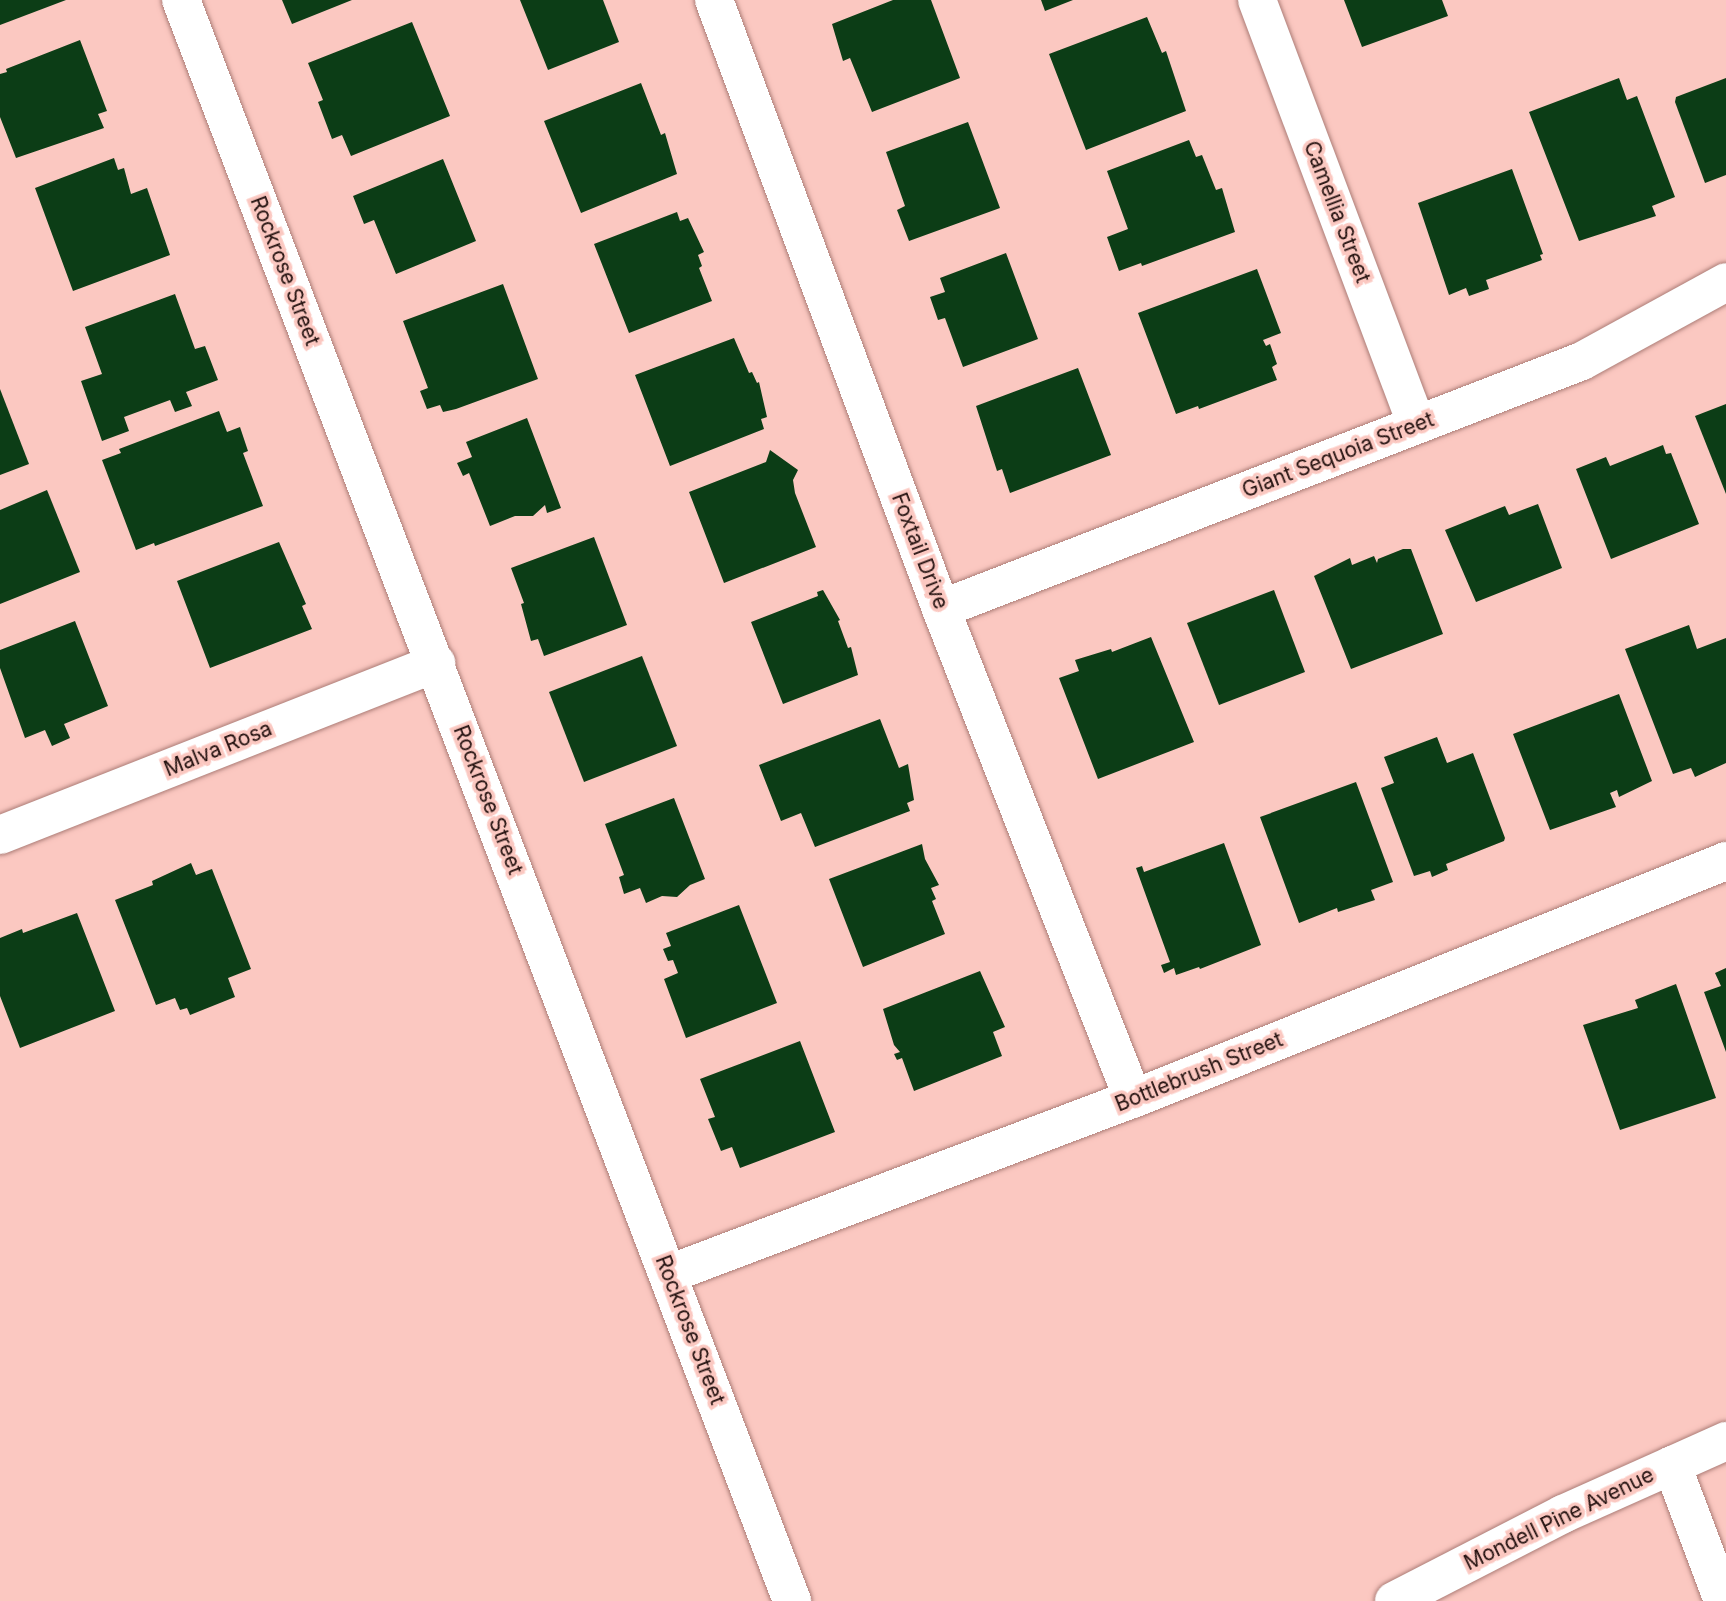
<!DOCTYPE html>
<html>
<head>
<meta charset="utf-8">
<style>
	body { margin:0 }
	#map { position:relative; width:1726px; height:1601px; overflow:hidden; background:#fbc8c1; font-family:Inter,sans-serif }
	div>[style] { position:absolute }
	.building>* { inset:0; background:#0c3d16 }
	.roads { filter:drop-shadow(0 0 2px #ac7d77) drop-shadow(0 0 2px #ac7d77) }
	.street>* { height:38px; margin:-19px; padding:0 19px; transform-origin:19px; border-radius:19px; background:#fff }
	span { translate:-50% -50%; white-space:nowrap; text-align:center; line-height:1.15; -webkit-text-stroke:7px #fbc8c1; paint-order:stroke }
	.street-label { font-size:21px; color:#23110f }
</style>
</head>
<body>
<div id="map">
	<div class="building">
		<i style="clip-path:polygon(0 0,66px 0,0 25px)"></i>
		<i style="clip-path:polygon(282px 0,352px 0,292px 24px)"></i>
		<i style="clip-path:polygon(520px 0,603px 0,619px 42px,548px 70px)"></i>
		<i style="clip-path:polygon(893px 0,931px 0,960px 78px,872px 112px,850px 58px,843px 61px,832px 24px)"></i>
		<i style="clip-path:polygon(1041px 0,1073px 0,1045px 11px)"></i>
		<i style="clip-path:polygon(1344px 0,1442px 0,1448px 16px,1362px 47px)"></i>
		<i style="clip-path:polygon(1147px 17px,1162px 53px,1166px 51px,1186px 111px,1086px 150px,1049px 54px)"></i>
		<i style="clip-path:polygon(412px 22px,450px 116px,351px 156px,342px 135px,332px 139px,318px 102px,323px 100px,308px 63px)"></i>
		<i style="clip-path:polygon(80px 40px,107px 111px,98px 114px,104px 128px,16px 158px,0 117px,0 74px,7px 72px,6px 69px)"></i>
		<i style="clip-path:polygon(1619px 78px,1627px 100px,1637px 96px,1675px 197px,1652px 206px,1656px 216px,1579px 241px,1529px 112px)"></i>
		<i style="clip-path:polygon(1726px 78px,1726px 175px,1705px 183px,1675px 102px,1676px 97px)"></i>
		<i style="clip-path:polygon(641px 83px,661px 135px,665px 133px,677px 174px,581px 213px,544px 121px)"></i>
		<i style="clip-path:polygon(968px 122px,1000px 208px,909px 241px,897px 210px,905px 206px,886px 152px)"></i>
		<i style="clip-path:polygon(1189px 140px,1196px 157px,1202px 155px,1216px 190px,1222px 188px,1235px 232px,1142px 266px,1141px 263px,1119px 271px,1107px 237px,1128px 229px,1107px 171px)"></i>
		<i style="clip-path:polygon(114px 158px,118px 170px,124px 168px,131px 194px,147px 188px,170px 255px,73px 291px,35px 188px)"></i>
		<i style="clip-path:polygon(443px 159px,476px 241px,396px 274px,374px 220px,364px 224px,353px 196px)"></i>
		<i style="clip-path:polygon(1512px 169px,1543px 254px,1540px 255px,1542px 260px,1486px 280px,1489px 289px,1469px 296px,1466px 288px,1449px 295px,1418px 203px)"></i>
		<i style="clip-path:polygon(677px 212px,680px 221px,688px 218px,704px 252px,698px 255px,702px 266px,699px 268px,712px 301px,629px 333px,594px 244px)"></i>
		<i style="clip-path:polygon(1006px 253px,1038px 339px,963px 367px,945px 318px,938px 320px,930px 297px,945px 292px,940px 278px)"></i>
		<i style="clip-path:polygon(1257px 269px,1281px 333px,1263px 340px,1266px 346px,1270px 344px,1277px 364px,1272px 367px,1277px 380px,1199px 409px,1198px 406px,1176px 414px,1138px 313px)"></i>
		<i style="clip-path:polygon(503px 284px,538px 379px,456px 409px,443px 412px,440px 405px,427px 409px,420px 391px,428px 388px,403px 321px)"></i>
		<i style="clip-path:polygon(175px 294px,195px 349px,205px 346px,218px 380px,186px 392px,192px 406px,175px 412px,170px 400px,124px 417px,129px 431px,102px 441px,81px 381px,102px 374px,85px 327px)"></i>
		<i style="clip-path:polygon(734px 338px,749px 373px,752px 372px,757px 383px,759px 382px,767px 417px,761px 419px,764px 429px,670px 466px,635px 375px)"></i>
		<i style="clip-path:polygon(1078px 368px,1111px 455px,1010px 493px,1002px 469px,997px 471px,976px 406px)"></i>
		<i style="clip-path:polygon(0 389px,29px 464px,0 475px)"></i>
		<i style="clip-path:polygon(1726px 404px,1726px 494px,1695px 416px)"></i>
		<i style="clip-path:polygon(219px 411px,227px 432px,240px 427px,248px 451px,243px 453px,263px 506px,155px 546px,154px 543px,136px 550px,102px 460px,121px 453px,119px 449px)"></i>
		<i style="clip-path:polygon(527px 418px,561px 508px,547px 513px,545px 505px,533px 516px,515px 516px,490px 526px,469px 473px,463px 476px,457px 463px,472px 457px,466px 442px)"></i>
		<i style="clip-path:polygon(1663px 445px,1666px 454px,1671px 453px,1699px 524px,1611px 559px,1576px 469px,1606px 457px,1610px 466px)"></i>
		<i style="clip-path:polygon(770px 450px,798px 470px,793px 480px,795px 493px,816px 547px,724px 583px,689px 492px,766px 462px)"></i>
		<i style="clip-path:polygon(47px 490px,80px 572px,0 604px,0 510px)"></i>
		<i style="clip-path:polygon(1538px 504px,1562px 568px,1476px 602px,1445px 530px,1505px 506px,1509px 515px)"></i>
		<i style="clip-path:polygon(594px 537px,627px 625px,544px 656px,538px 639px,531px 641px,521px 604px,524px 603px,511px 568px)"></i>
		<i style="clip-path:polygon(279px 542px,306px 604px,302px 606px,312px 629px,210px 668px,177px 581px)"></i>
		<i style="clip-path:polygon(1403px 549px,1411px 549px,1443px 634px,1351px 669px,1314px 576px,1350px 558px,1352px 565px,1374px 556px,1377px 563px,1378px 559px)"></i>
		<i style="clip-path:polygon(823px 590px,840px 620px,838px 621px,848px 648px,851px 647px,858px 675px,783px 704px,751px 622px,818px 596px,817px 592px)"></i>
		<i style="clip-path:polygon(1274px 590px,1305px 672px,1219px 705px,1187px 623px)"></i>
		<i style="clip-path:polygon(75px 621px,108px 706px,64px 724px,70px 738px,52px 746px,45px 730px,25px 738px,0 668px,0 650px)"></i>
		<i style="clip-path:polygon(1689px 625px,1697px 649px,1726px 638px,1726px 763px,1695px 777px,1691px 768px,1673px 774px,1625px 649px)"></i>
		<i style="clip-path:polygon(1151px 637px,1194px 742px,1098px 779px,1059px 678px,1079px 671px,1075px 660px,1111px 649px,1112px 652px)"></i>
		<i style="clip-path:polygon(642px 656px,677px 746px,584px 782px,549px 692px)"></i>
		<i style="clip-path:polygon(1619px 694px,1652px 781px,1619px 797px,1617px 790px,1610px 793px,1616px 807px,1550px 830px,1513px 734px)"></i>
		<i style="clip-path:polygon(880px 719px,899px 768px,908px 764px,914px 800px,907px 803px,910px 811px,815px 847px,801px 813px,781px 821px,759px 765px)"></i>
		<i style="clip-path:polygon(1437px 737px,1447px 763px,1473px 753px,1505px 838px,1504px 841px,1446px 864px,1448px 870px,1432px 877px,1430px 871px,1414px 876px,1381px 788px,1394px 783px,1384px 757px)"></i>
		<i style="clip-path:polygon(1356px 782px,1393px 882px,1371px 890px,1375px 900px,1338px 912px,1337px 908px,1299px 923px,1260px 817px)"></i>
		<i style="clip-path:polygon(674px 798px,705px 879px,690px 885px,677px 897px,662px 896px,646px 903px,640px 888px,624px 894px,619px 877px,624px 875px,605px 824px)"></i>
		<i style="clip-path:polygon(1224px 843px,1261px 945px,1200px 969px,1199px 967px,1176px 975px,1174px 968px,1164px 973px,1161px 965px,1170px 962px,1136px 868px,1142px 866px,1144px 872px)"></i>
		<i style="clip-path:polygon(922px 844px,925px 859px,939px 885px,931px 888px,936px 899px,932px 901px,945px 934px,863px 967px,829px 879px)"></i>
		<i style="clip-path:polygon(191px 863px,196px 875px,212px 869px,251px 969px,228px 978px,235px 997px,190px 1015px,187px 1008px,180px 1010px,175px 998px,156px 1005px,115px 900px,153px 885px,152px 881px)"></i>
		<i style="clip-path:polygon(739px 905px,777px 1003px,686px 1038px,664px 979px,678px 973px,673px 960px,668px 961px,663px 949px,671px 946px,666px 933px)"></i>
		<i style="clip-path:polygon(77px 913px,115px 1011px,20px 1048px,0 996px,0 938px,22px 929px,23px 933px)"></i>
		<i style="clip-path:polygon(1726px 968px,1726px 1052px,1704px 992px,1721px 986px,1715px 973px)"></i>
		<i style="clip-path:polygon(980px 971px,1005px 1027px,993px 1032px,1002px 1056px,914px 1091px,902px 1058px,897px 1060px,894px 1054px,900px 1052px,894px 1045px,883px 1009px)"></i>
		<i style="clip-path:polygon(1676px 984px,1716px 1098px,1620px 1130px,1583px 1025px,1638px 1008px,1635px 1000px)"></i>
		<i style="clip-path:polygon(800px 1041px,835px 1132px,740px 1168px,732px 1147px,721px 1151px,708px 1119px,715px 1117px,700px 1079px)"></i>
	</div>
	<div class="roads">
		<div class="street">
			<i style="left:181px;top:0;width:1714px;rotate:69.11deg"></i>
			<i style="left:714px;top:0;width:650px;rotate:69.56deg"></i>
			<i style="left:941px;top:609px;width:526px;rotate:68.6deg"></i>
			<i style="left:1257px;top:0;width:453px;rotate:69.4deg"></i>
			<i style="left:941px;top:609px;width:687px;rotate:-21.15deg"></i>
			<i style="left:1582px;top:361px;width:164px;rotate:-28.7deg"></i>
			<i style="left:0;top:835px;width:469px;rotate:-21.5deg"></i>
			<i style="left:669px;top:1274px;width:496px;rotate:-20.7deg"></i>
			<i style="left:1133px;top:1099px;width:639px;rotate:-21.87deg"></i>
			<i style="left:1672px;top:1465px;width:145px;rotate:69.4deg"></i>
			<i style="left:1394px;top:1601px;width:190px;rotate:-27.2deg"></i>
			<i style="left:1563px;top:1514px;width:179px;rotate:-24.1deg"></i>
		</div>
	</div>
	<div class="street-label">
		<span style="left:1337px;top:212px;rotate:69deg">Camellia Street</span>
		<span style="left:285px;top:271px;rotate:69deg">Rockrose Street</span>
		<span style="left:1338px;top:455px;rotate:-21deg">Giant Sequoia Street</span>
		<span style="left:920px;top:551px;rotate:69deg">Foxtail Drive</span>
		<span style="left:218px;top:749px;rotate:-22deg">Malva Rosa</span>
		<span style="left:488px;top:800px;rotate:69deg">Rockrose Street</span>
		<span style="left:1199px;top:1072px;rotate:-22deg">Bottlebrush Street</span>
		<span style="left:690px;top:1330px;rotate:69deg">Rockrose Street</span>
		<span style="left:1559px;top:1519px;rotate:-26deg">Mondell Pine Avenue</span>
	</div>
</div>
</body>
</html>
